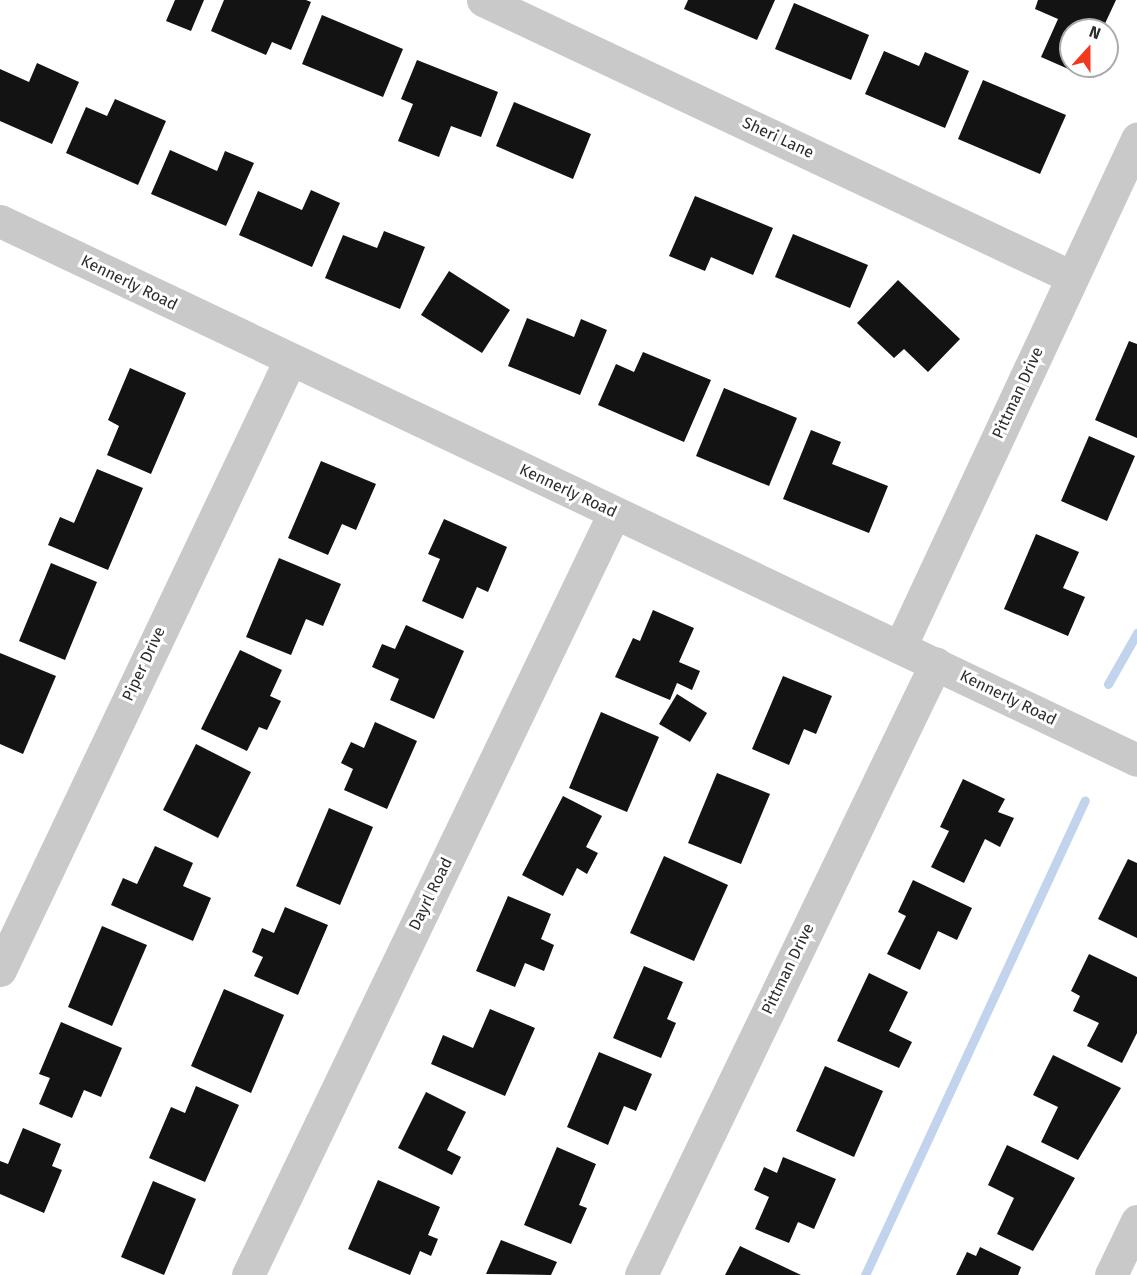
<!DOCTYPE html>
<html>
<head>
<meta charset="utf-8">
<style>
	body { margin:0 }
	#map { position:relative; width:1137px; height:1275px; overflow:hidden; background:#fff; font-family:"Fira Sans",sans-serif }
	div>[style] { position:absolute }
	.stream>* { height:9px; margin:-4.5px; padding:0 4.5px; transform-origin:4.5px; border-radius:4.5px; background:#c2d4ed }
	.building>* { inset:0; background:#131313 }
	.minor>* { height:33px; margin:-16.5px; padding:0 16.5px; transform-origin:16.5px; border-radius:16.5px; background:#c9c9c9 }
	.tertiary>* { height:33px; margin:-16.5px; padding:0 16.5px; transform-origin:16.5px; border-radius:16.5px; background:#c9c9c9 }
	span { translate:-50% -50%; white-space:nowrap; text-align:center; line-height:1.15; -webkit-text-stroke:6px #fff; paint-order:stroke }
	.street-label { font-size:16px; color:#2c2c2c }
	.north { position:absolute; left:1059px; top:18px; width:60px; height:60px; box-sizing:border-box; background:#fff; border:2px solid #ababab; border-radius:50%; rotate:21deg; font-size:16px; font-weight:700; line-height:24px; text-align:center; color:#2c2c2c }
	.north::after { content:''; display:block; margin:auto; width:21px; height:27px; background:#f2391f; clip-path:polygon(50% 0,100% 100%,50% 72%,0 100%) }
</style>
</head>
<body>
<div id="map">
	<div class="stream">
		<i style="left:1108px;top:684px;width:59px;rotate:-60.4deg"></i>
		<i style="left:865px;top:1275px;width:523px;rotate:-65.15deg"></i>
	</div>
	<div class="building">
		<i style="clip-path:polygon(175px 0,204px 0,191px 31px,166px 21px)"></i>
		<i style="clip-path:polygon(224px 0,306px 0,311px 2px,291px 50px,272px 42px,266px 55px,211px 31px)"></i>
		<i style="clip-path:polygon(688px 0,775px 0,757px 40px,684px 9px)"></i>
		<i style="clip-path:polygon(1038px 0,1116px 0,1102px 30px,1071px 30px,1071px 66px,1086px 66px,1082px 75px,1041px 57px,1058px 19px,1035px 9px)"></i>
		<i style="clip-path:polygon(794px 3px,869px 35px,851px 80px,775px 49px)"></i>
		<i style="clip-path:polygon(322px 15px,403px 49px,383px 97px,302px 64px)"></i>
		<i style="clip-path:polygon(884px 51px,919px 66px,925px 52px,969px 71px,945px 128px,865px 94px)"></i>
		<i style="clip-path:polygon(417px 60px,498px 92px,481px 137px,451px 126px,439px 157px,398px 141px,413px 104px,401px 99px)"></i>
		<i style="clip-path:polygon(37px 63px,79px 82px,52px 144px,0 121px,0 69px,29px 82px)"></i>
		<i style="clip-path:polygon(983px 80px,1066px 115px,1040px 174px,958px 139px)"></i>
		<i style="clip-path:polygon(115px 99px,166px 121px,138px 185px,66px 153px,86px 107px,107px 116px)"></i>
		<i style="clip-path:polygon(514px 102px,591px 134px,573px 179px,496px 146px)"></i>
		<i style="clip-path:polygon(170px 150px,217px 171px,225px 151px,254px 163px,226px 226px,151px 194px)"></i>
		<i style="clip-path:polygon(311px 190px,340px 203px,312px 267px,239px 235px,258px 191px,302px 210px)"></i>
		<i style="clip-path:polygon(695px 196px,773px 228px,753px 275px,711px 257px,705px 271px,669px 256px)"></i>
		<i style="clip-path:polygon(384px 231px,425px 247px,400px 309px,325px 278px,343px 235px,377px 248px)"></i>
		<i style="clip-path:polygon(793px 234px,868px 265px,850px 308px,775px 277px)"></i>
		<i style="clip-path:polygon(449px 271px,510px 310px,482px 353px,421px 315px)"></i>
		<i style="clip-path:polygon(898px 280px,960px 339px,928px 372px,904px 349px,894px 358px,857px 323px)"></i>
		<i style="clip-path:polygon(527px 318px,574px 337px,581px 319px,607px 330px,580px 395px,508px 366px)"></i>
		<i style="clip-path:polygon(1129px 341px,1137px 344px,1137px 438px,1095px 420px)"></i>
		<i style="clip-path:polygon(643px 352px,711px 380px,684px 442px,598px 405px,616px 364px,634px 372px)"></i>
		<i style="clip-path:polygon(130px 368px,186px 393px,151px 474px,107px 455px,119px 426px,108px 420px)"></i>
		<i style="clip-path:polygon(724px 388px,797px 418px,769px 486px,696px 456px)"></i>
		<i style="clip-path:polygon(811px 430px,841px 442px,832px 464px,888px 486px,869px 533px,783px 499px)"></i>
		<i style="clip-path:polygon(1089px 436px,1135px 456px,1107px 521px,1061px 501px)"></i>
		<i style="clip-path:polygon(321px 461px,376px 484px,356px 530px,342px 524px,328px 555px,288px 538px)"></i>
		<i style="clip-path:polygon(97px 469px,143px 488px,108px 570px,48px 545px,60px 517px,74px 523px)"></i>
		<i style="clip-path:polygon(444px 519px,507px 547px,488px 592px,477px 587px,463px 619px,422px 601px,440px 559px,428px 554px)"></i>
		<i style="clip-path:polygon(1036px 534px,1079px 552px,1063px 588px,1085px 597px,1068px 636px,1004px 609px)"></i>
		<i style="clip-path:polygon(279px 558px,341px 584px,323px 626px,306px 619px,291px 655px,246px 637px)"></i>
		<i style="clip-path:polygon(51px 563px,97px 582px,65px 660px,19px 641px)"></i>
		<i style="clip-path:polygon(653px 610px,694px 628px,679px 662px,700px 671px,692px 690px,677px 683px,670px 700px,615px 677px,633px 638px,640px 641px)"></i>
		<i style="clip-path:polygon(406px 625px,464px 651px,434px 719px,390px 700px,399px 679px,372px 667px,382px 644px,395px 649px)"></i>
		<i style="clip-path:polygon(240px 650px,282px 670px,270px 696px,281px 701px,267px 730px,259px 727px,247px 751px,201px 729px)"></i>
		<i style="clip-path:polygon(0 653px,56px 676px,23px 754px,0 744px)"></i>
		<i style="clip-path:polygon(783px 676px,832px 696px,816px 734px,804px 729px,789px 765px,752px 749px)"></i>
		<i style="clip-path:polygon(677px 694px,707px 713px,690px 742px,659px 724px)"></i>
		<i style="clip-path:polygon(601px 712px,659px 737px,627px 812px,569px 788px)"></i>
		<i style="clip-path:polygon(375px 722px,417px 741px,387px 809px,344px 790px,353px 769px,341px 763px,351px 742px,364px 748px)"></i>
		<i style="clip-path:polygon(196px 744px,251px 772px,218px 838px,163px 810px)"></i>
		<i style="clip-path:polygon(717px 773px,770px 794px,741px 864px,688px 843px)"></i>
		<i style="clip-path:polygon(963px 779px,1005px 799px,998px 812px,1014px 818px,1000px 847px,985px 839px,964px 883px,931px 867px,949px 831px,940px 827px)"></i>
		<i style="clip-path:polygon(563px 796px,602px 816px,586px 847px,598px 853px,587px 874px,577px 868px,563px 896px,522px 875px)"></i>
		<i style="clip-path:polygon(329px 808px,373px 827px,340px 905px,296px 886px)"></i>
		<i style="clip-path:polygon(155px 846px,193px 863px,183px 886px,211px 898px,193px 941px,111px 905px,123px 878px,137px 884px)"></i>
		<i style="clip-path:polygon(664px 856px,728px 885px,694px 961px,630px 933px)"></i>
		<i style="clip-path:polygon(1128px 859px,1137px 863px,1137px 938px,1098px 919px)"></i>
		<i style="clip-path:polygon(913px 880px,972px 908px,957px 940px,938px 931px,920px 970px,887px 954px,906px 916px,898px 912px)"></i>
		<i style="clip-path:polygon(508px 896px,551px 914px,541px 939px,554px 945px,544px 971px,525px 963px,515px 987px,476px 971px)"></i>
		<i style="clip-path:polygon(285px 907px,328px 925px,298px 995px,254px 976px,263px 957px,252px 952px,262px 928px,274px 933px)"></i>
		<i style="clip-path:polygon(102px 926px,147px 945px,112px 1026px,68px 1007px)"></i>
		<i style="clip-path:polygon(1089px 954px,1137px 977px,1137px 1033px,1122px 1063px,1087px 1046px,1099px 1023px,1073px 1011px,1080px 996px,1071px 991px)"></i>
		<i style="clip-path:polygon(644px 966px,683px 982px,667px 1019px,676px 1023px,661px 1058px,613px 1038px)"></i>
		<i style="clip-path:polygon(869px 973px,908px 992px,889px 1031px,912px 1042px,899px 1068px,837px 1041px)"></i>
		<i style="clip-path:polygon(224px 989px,284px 1015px,251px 1093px,191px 1066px)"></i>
		<i style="clip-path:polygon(490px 1009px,535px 1028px,505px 1096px,431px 1064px,443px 1035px,473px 1048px)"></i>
		<i style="clip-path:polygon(61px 1022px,122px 1048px,101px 1097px,84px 1090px,72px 1118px,39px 1104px,50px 1078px,39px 1074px)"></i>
		<i style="clip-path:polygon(599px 1052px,652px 1074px,636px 1111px,624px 1106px,608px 1145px,567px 1127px)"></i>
		<i style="clip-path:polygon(1053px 1055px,1121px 1088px,1078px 1160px,1041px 1142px,1058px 1107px,1033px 1095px)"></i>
		<i style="clip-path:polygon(825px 1066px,883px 1091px,854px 1157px,796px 1131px)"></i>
		<i style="clip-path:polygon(196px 1086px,239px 1105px,205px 1182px,149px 1158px,171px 1107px,185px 1113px)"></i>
		<i style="clip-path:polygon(426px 1092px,466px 1112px,447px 1150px,461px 1157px,452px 1175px,398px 1148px)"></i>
		<i style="clip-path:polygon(23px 1128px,61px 1144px,52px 1166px,62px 1170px,44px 1213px,0 1194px,0 1161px,8px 1164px)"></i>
		<i style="clip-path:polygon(1007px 1145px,1075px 1178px,1033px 1251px,997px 1234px,1014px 1198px,988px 1185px)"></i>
		<i style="clip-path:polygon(557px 1147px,596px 1164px,579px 1205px,587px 1208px,571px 1244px,524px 1225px)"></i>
		<i style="clip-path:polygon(783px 1157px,836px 1179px,814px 1229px,798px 1222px,789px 1243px,755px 1229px,769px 1197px,754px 1190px,764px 1167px,777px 1173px)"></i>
		<i style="clip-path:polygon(378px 1180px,440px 1207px,428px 1235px,438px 1239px,431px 1256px,420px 1251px,410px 1275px,348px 1249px)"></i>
		<i style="clip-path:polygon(153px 1181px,196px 1199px,164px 1275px,121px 1257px)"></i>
		<i style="clip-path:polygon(501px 1240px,557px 1262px,551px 1275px,486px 1274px)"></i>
		<i style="clip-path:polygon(740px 1246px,801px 1275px,725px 1275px)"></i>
		<i style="clip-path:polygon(980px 1247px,1021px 1267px,1018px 1275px,956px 1275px,967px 1252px,976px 1256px)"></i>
	</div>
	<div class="minor">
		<i style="left:483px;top:0;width:651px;rotate:25.19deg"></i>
		<i style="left:900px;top:647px;width:561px;rotate:-64.99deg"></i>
		<i style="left:0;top:970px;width:675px;rotate:-64.57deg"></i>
		<i style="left:248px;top:1275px;width:845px;rotate:-64.34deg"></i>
		<i style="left:641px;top:1275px;width:679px;rotate:-64.26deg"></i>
		<i style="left:1111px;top:1275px;width:60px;rotate:-64.3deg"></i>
	</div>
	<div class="tertiary">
		<i style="left:0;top:221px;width:1258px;rotate:25.36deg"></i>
	</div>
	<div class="street-label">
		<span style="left:778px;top:138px;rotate:25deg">Sheri Lane</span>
		<span style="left:129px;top:283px;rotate:26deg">Kennerly Road</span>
		<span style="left:1018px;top:393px;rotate:-65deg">Pittman Drive</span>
		<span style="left:568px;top:491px;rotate:25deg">Kennerly Road</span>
		<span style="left:144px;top:664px;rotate:-65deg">Piper Drive</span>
		<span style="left:1008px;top:698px;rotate:26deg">Kennerly Road</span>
		<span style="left:431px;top:894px;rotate:-64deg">Dayrl Road</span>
		<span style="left:788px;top:969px;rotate:-64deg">Pittman Drive</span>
	</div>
	<div class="north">N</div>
</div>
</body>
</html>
